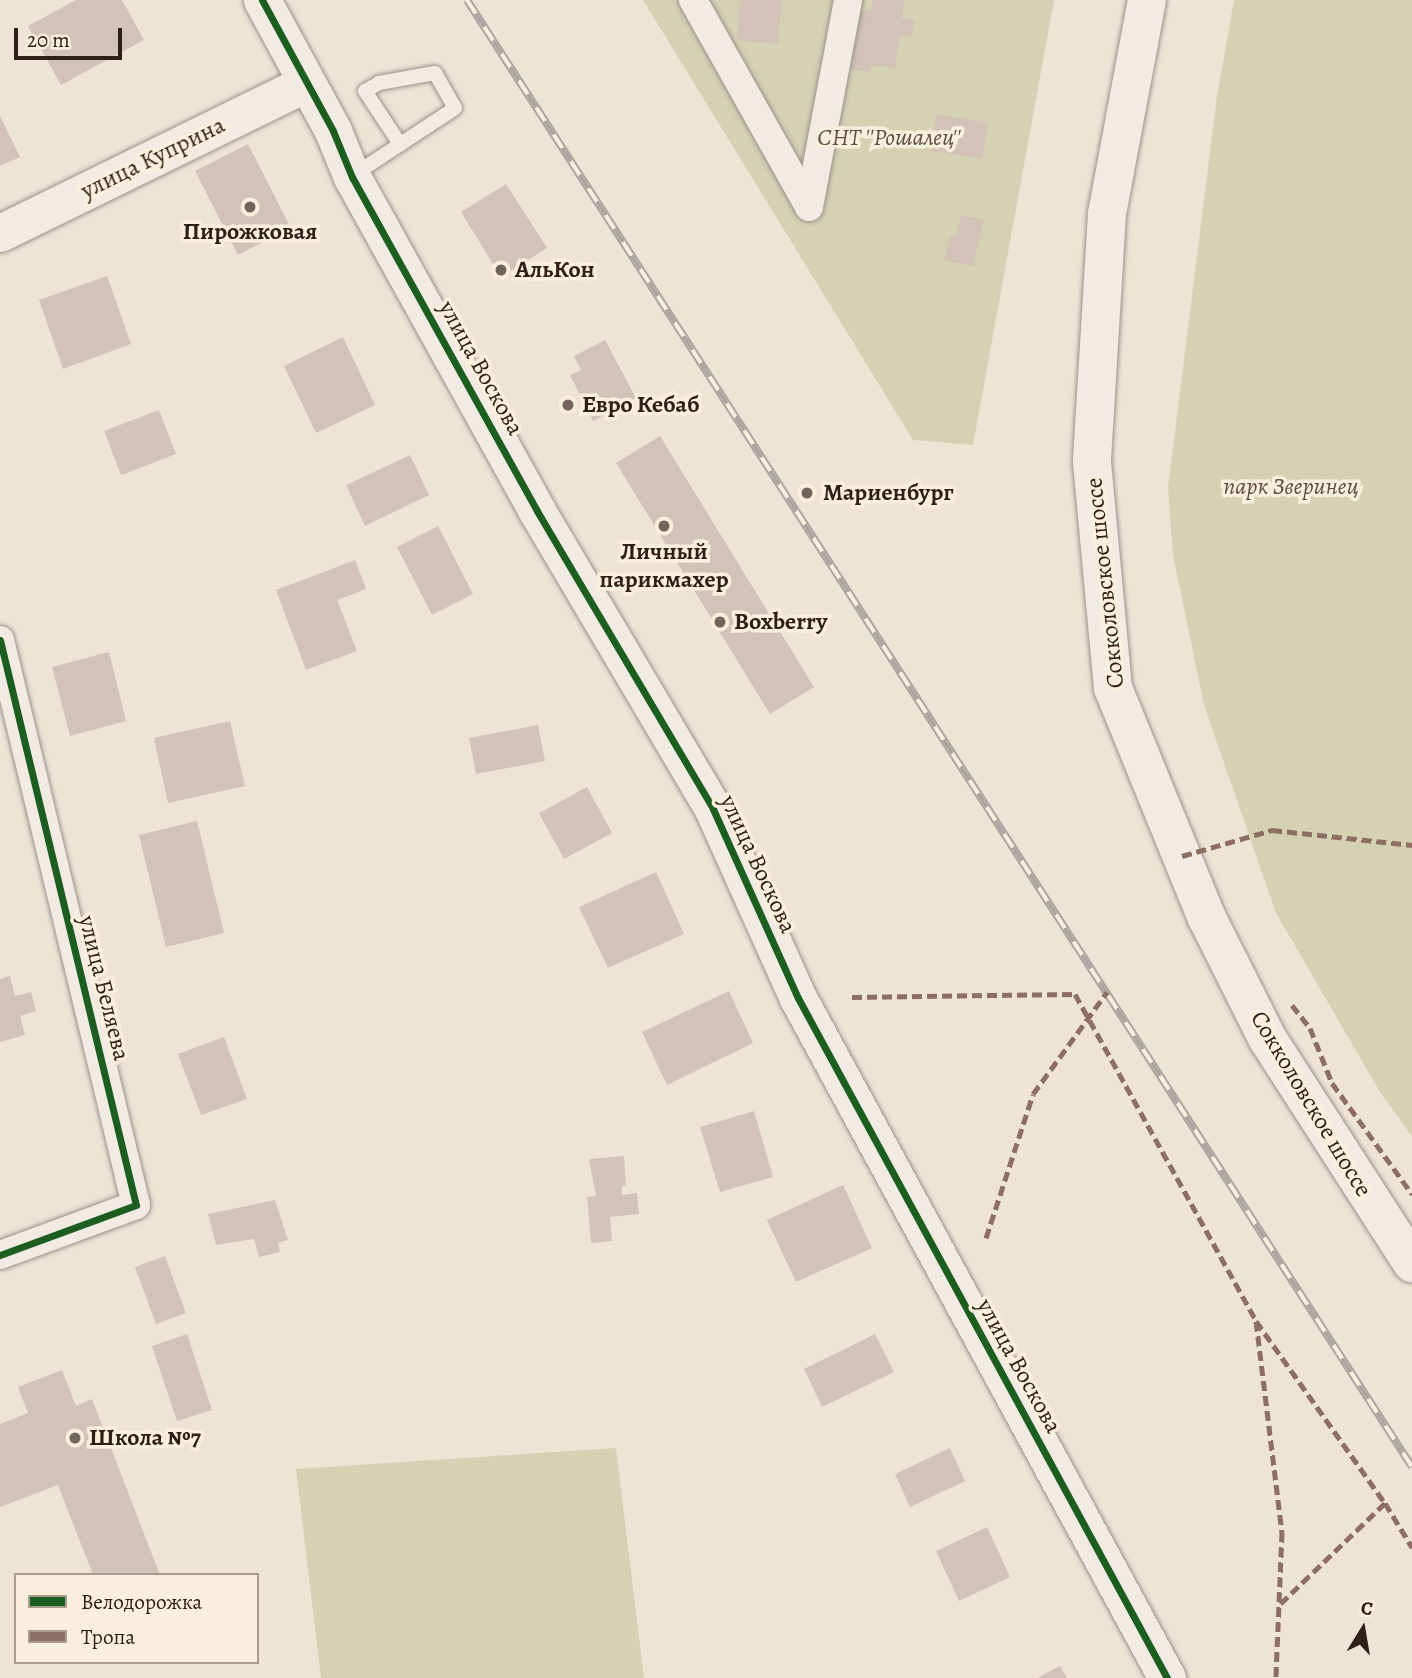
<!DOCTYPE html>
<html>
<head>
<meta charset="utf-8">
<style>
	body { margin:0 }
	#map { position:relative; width:1412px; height:1678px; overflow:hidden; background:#eee4d6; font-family:Alegreya,serif }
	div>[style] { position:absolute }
	.green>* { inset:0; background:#d4d2b3 }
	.building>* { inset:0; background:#d2c2b7 }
	.roads { filter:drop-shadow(0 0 2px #9a938b) drop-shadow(0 0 2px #9a938b) }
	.service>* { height:14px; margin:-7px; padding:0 7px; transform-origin:7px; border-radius:7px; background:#f1ebe4 }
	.minor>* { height:28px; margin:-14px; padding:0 14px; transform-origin:14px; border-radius:14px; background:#f1ebe4 }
	.tertiary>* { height:37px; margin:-18.5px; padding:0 18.5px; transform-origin:18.5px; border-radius:18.5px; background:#f1ebe4 }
	.secondary>* { height:38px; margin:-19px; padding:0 19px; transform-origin:19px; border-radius:19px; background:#f1ebe4 }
	.rail>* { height:8px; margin-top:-4px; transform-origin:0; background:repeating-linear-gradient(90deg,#faeedd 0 16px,#aca6a0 0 32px); box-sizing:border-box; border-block:2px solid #aca6a0 }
	.quiet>* { height:5px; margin-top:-2.5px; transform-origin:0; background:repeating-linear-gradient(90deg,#8d6e63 0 10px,transparent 0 15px) }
	.cycleway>* { height:7px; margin:-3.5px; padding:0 3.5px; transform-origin:3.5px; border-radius:3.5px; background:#1b5e20 }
	.dots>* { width:19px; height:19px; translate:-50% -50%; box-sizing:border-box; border:4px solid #faeedd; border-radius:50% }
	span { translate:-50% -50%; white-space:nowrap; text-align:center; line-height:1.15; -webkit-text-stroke:7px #faeedd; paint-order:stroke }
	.park-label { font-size:24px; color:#58513d; font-style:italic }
	.street-label { font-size:24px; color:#2c2017 }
	.poi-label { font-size:24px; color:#2c2017; font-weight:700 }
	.left { translate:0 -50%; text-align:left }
	.legend { position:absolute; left:14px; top:1573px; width:245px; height:91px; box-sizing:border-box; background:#faeedd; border:2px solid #a89c8e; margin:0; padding:9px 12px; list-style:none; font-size:21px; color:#2c2017 }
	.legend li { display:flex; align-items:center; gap:14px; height:35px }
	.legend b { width:35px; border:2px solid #a89c8e }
	.north { position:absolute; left:1328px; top:1594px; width:70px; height:70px; -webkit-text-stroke:5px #faeedd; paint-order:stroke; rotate:11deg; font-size:19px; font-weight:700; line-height:28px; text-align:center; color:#2c2017 }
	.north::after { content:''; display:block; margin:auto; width:24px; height:32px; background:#2c2017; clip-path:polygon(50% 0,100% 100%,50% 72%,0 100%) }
	.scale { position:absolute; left:14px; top:28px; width:108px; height:32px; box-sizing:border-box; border:4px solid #2c2017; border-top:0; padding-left:9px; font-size:21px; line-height:24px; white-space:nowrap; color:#2c2017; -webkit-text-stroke:5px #faeedd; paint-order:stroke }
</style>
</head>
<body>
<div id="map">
	<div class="green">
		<i style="clip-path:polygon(643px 0,1054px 0,973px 445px,913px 440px)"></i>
		<i style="clip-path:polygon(1234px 0,1412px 0,1412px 1136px,1380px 1092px,1276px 913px,1204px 705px,1173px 555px,1168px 488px,1217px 96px)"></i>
		<i style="clip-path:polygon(616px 1448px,644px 1678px,321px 1678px,296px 1469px)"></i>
	</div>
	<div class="building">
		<i style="clip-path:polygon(76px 0,122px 0,144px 40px,61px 85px,28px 26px)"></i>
		<i style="clip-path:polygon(740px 0,782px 0,778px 44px,737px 40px)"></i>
		<i style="clip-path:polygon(873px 0,904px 0,902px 18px,915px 20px,912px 37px,900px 35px,895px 69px,871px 65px,870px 72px,851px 69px,861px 10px,871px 11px)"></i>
		<i style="clip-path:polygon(937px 114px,988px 122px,982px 159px,931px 151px)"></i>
		<i style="clip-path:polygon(0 116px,20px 157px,0 166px)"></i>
		<i style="clip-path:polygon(248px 144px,291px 228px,238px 255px,195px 171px)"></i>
		<i style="clip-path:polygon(506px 184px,547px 248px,501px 277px,461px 212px)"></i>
		<i style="clip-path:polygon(961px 215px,984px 220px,973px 266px,944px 260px,950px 235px,956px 237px)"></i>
		<i style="clip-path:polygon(107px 276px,131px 344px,63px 369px,39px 300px)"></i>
		<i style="clip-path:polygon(343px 337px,375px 405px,316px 433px,284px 366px)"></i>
		<i style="clip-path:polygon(605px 340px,636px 398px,593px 421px,570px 375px,581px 370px,574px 356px)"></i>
		<i style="clip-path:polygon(159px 410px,176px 454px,121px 475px,104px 431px)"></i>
		<i style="clip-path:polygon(660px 436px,814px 687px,770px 714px,616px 463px)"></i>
		<i style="clip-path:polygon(410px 455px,429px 495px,365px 526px,346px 485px)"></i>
		<i style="clip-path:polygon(438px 526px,473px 594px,432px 615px,397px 547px)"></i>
		<i style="clip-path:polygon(355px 560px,366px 589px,337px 600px,357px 651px,306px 670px,276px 590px)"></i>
		<i style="clip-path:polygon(109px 652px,126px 721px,70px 736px,52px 667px)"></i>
		<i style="clip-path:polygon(230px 721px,245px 786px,168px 803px,154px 738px)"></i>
		<i style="clip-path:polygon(538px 725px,545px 761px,476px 774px,469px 738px)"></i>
		<i style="clip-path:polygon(587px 787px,612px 833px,564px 859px,539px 813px)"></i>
		<i style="clip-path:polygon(197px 821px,224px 933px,166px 947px,139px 835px)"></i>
		<i style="clip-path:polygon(656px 872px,684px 934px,608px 968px,579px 907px)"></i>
		<i style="clip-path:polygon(10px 976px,15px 996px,31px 992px,36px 1011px,20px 1016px,25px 1035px,0 1042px,0 979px)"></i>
		<i style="clip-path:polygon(729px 991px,753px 1043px,667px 1085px,642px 1032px)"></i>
		<i style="clip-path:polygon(224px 1037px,247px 1099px,201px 1115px,178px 1054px)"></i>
		<i style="clip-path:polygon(754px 1111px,773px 1177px,720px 1192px,700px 1127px)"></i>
		<i style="clip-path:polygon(624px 1156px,626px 1186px,622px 1186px,622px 1195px,637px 1193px,639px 1214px,610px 1217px,612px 1241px,591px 1243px,587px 1197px,596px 1196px,589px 1159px)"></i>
		<i style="clip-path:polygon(843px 1185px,872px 1248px,796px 1282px,767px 1220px)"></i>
		<i style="clip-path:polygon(275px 1200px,288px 1240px,278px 1243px,280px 1252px,259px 1257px,254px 1239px,216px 1245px,208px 1214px)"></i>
		<i style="clip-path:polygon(165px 1256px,186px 1313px,156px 1324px,135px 1267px)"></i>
		<i style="clip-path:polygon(187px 1334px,212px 1410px,177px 1421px,152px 1346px)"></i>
		<i style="clip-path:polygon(875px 1334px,894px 1372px,822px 1407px,804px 1369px)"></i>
		<i style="clip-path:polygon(62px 1370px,76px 1406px,92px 1399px,160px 1575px,93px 1575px,58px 1485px,0 1507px,0 1424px,28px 1413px,18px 1387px)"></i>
		<i style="clip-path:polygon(950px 1448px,965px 1481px,910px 1507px,895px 1474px)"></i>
		<i style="clip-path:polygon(987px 1527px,1010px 1577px,959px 1601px,936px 1551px)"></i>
		<i style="clip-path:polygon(1060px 1666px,1067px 1678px,1037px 1678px)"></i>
	</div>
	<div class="roads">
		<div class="service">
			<i style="left:352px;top:176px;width:123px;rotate:-33.4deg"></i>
			<i style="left:455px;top:108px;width:40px;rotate:-119.7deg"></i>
			<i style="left:435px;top:73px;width:57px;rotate:169.9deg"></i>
			<i style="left:379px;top:83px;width:16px;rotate:150deg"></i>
			<i style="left:365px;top:91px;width:64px;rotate:56.6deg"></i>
		</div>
		<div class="minor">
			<i style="left:693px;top:0;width:237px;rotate:60.7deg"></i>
			<i style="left:809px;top:207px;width:211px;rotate:-79.3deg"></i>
			<i style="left:0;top:640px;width:581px;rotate:76.47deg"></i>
			<i style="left:136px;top:1205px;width:145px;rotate:159.8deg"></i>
		</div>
		<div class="tertiary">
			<i style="left:262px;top:0;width:149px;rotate:61.5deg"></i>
			<i style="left:333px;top:131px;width:50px;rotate:67.6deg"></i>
			<i style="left:352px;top:177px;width:382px;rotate:61deg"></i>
			<i style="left:537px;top:511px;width:346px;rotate:59.4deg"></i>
			<i style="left:713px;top:809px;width:207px;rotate:65.8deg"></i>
			<i style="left:798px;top:998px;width:774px;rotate:61.51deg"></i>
			<i style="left:0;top:233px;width:341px;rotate:-26.1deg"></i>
		</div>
		<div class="secondary">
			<i style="left:1147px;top:0;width:218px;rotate:100.6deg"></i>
			<i style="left:1107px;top:214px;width:248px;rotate:93.5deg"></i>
			<i style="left:1092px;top:462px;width:227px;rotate:84.7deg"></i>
			<i style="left:1113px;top:688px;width:248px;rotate:67.8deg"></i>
			<i style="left:1207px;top:918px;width:134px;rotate:63.4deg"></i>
			<i style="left:1267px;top:1038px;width:268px;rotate:57.2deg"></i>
		</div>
	</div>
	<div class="rail">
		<i style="left:467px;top:0;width:1745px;rotate:57.21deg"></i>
	</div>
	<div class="quiet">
		<i style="left:1182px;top:856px;width:94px;rotate:-16.1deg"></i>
		<i style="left:1272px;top:830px;width:141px;rotate:6.1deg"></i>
		<i style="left:852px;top:997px;width:223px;rotate:-0.8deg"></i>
		<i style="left:1075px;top:994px;width:374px;rotate:61deg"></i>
		<i style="left:1256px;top:1321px;width:213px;rotate:83deg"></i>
		<i style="left:1282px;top:1532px;width:146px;rotate:92.4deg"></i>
		<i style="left:1292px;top:1005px;width:29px;rotate:52deg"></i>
		<i style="left:1310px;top:1028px;width:59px;rotate:68.2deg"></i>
		<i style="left:1332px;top:1083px;width:137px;rotate:54.2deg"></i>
		<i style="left:986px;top:1238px;width:151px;rotate:-71.9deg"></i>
		<i style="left:1033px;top:1094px;width:126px;rotate:-54deg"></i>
		<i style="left:1256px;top:1321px;width:223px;rotate:54.7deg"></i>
		<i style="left:1385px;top:1503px;width:147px;rotate:136.1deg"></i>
		<i style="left:1385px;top:1503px;width:52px;rotate:58.5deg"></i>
	</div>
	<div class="cycleway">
		<i style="left:262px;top:0;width:149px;rotate:61.5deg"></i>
		<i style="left:333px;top:131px;width:50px;rotate:67.6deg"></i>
		<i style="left:352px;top:177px;width:382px;rotate:61deg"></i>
		<i style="left:537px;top:511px;width:346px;rotate:59.4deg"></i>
		<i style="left:713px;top:809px;width:207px;rotate:65.8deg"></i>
		<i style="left:798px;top:998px;width:774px;rotate:61.51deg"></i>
		<i style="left:0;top:640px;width:581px;rotate:76.47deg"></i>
		<i style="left:136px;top:1205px;width:145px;rotate:159.8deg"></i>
	</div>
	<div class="dots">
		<i style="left:250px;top:207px;background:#70655a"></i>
		<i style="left:501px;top:270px;background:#70655a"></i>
		<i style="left:568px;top:405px;background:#70655a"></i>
		<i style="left:807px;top:493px;background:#70655a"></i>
		<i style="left:664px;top:526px;background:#70655a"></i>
		<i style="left:720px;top:622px;background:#70655a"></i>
		<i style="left:75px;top:1438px;background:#70655a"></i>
	</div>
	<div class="park-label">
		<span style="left:889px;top:138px">СНТ ''Рошалец''</span>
		<span style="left:1291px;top:487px">парк Зверинец</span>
	</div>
	<div class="street-label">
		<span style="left:153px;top:158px;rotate:-26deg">улица Куприна</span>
		<span style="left:481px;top:368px;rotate:61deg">улица Воскова</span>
		<span style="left:1105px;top:583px;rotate:-96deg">Сокколовское шоссе</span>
		<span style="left:758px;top:864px;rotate:65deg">улица Воскова</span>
		<span style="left:104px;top:988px;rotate:76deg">улица Беляева</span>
		<span style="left:1311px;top:1104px;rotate:59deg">Сокколовское шоссе</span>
		<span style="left:1019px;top:1366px;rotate:61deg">улица Воскова</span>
	</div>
	<div class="poi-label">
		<span style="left:250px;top:232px">Пирожковая</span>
		<span class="left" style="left:515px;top:270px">АльКон</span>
		<span class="left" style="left:582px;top:405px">Евро Кебаб</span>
		<span class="left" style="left:823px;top:493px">Мариенбург</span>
		<span style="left:664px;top:566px">Личный<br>парикмахер</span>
		<span class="left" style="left:734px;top:622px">Boxberry</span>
		<span class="left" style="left:89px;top:1438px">Школа №7</span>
	</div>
	<ul class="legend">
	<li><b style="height:9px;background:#1b5e20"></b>Велодорожка</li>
	<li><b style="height:9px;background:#8d6e63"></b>Тропа</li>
	</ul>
	<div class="north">С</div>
	<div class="scale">20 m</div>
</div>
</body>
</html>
